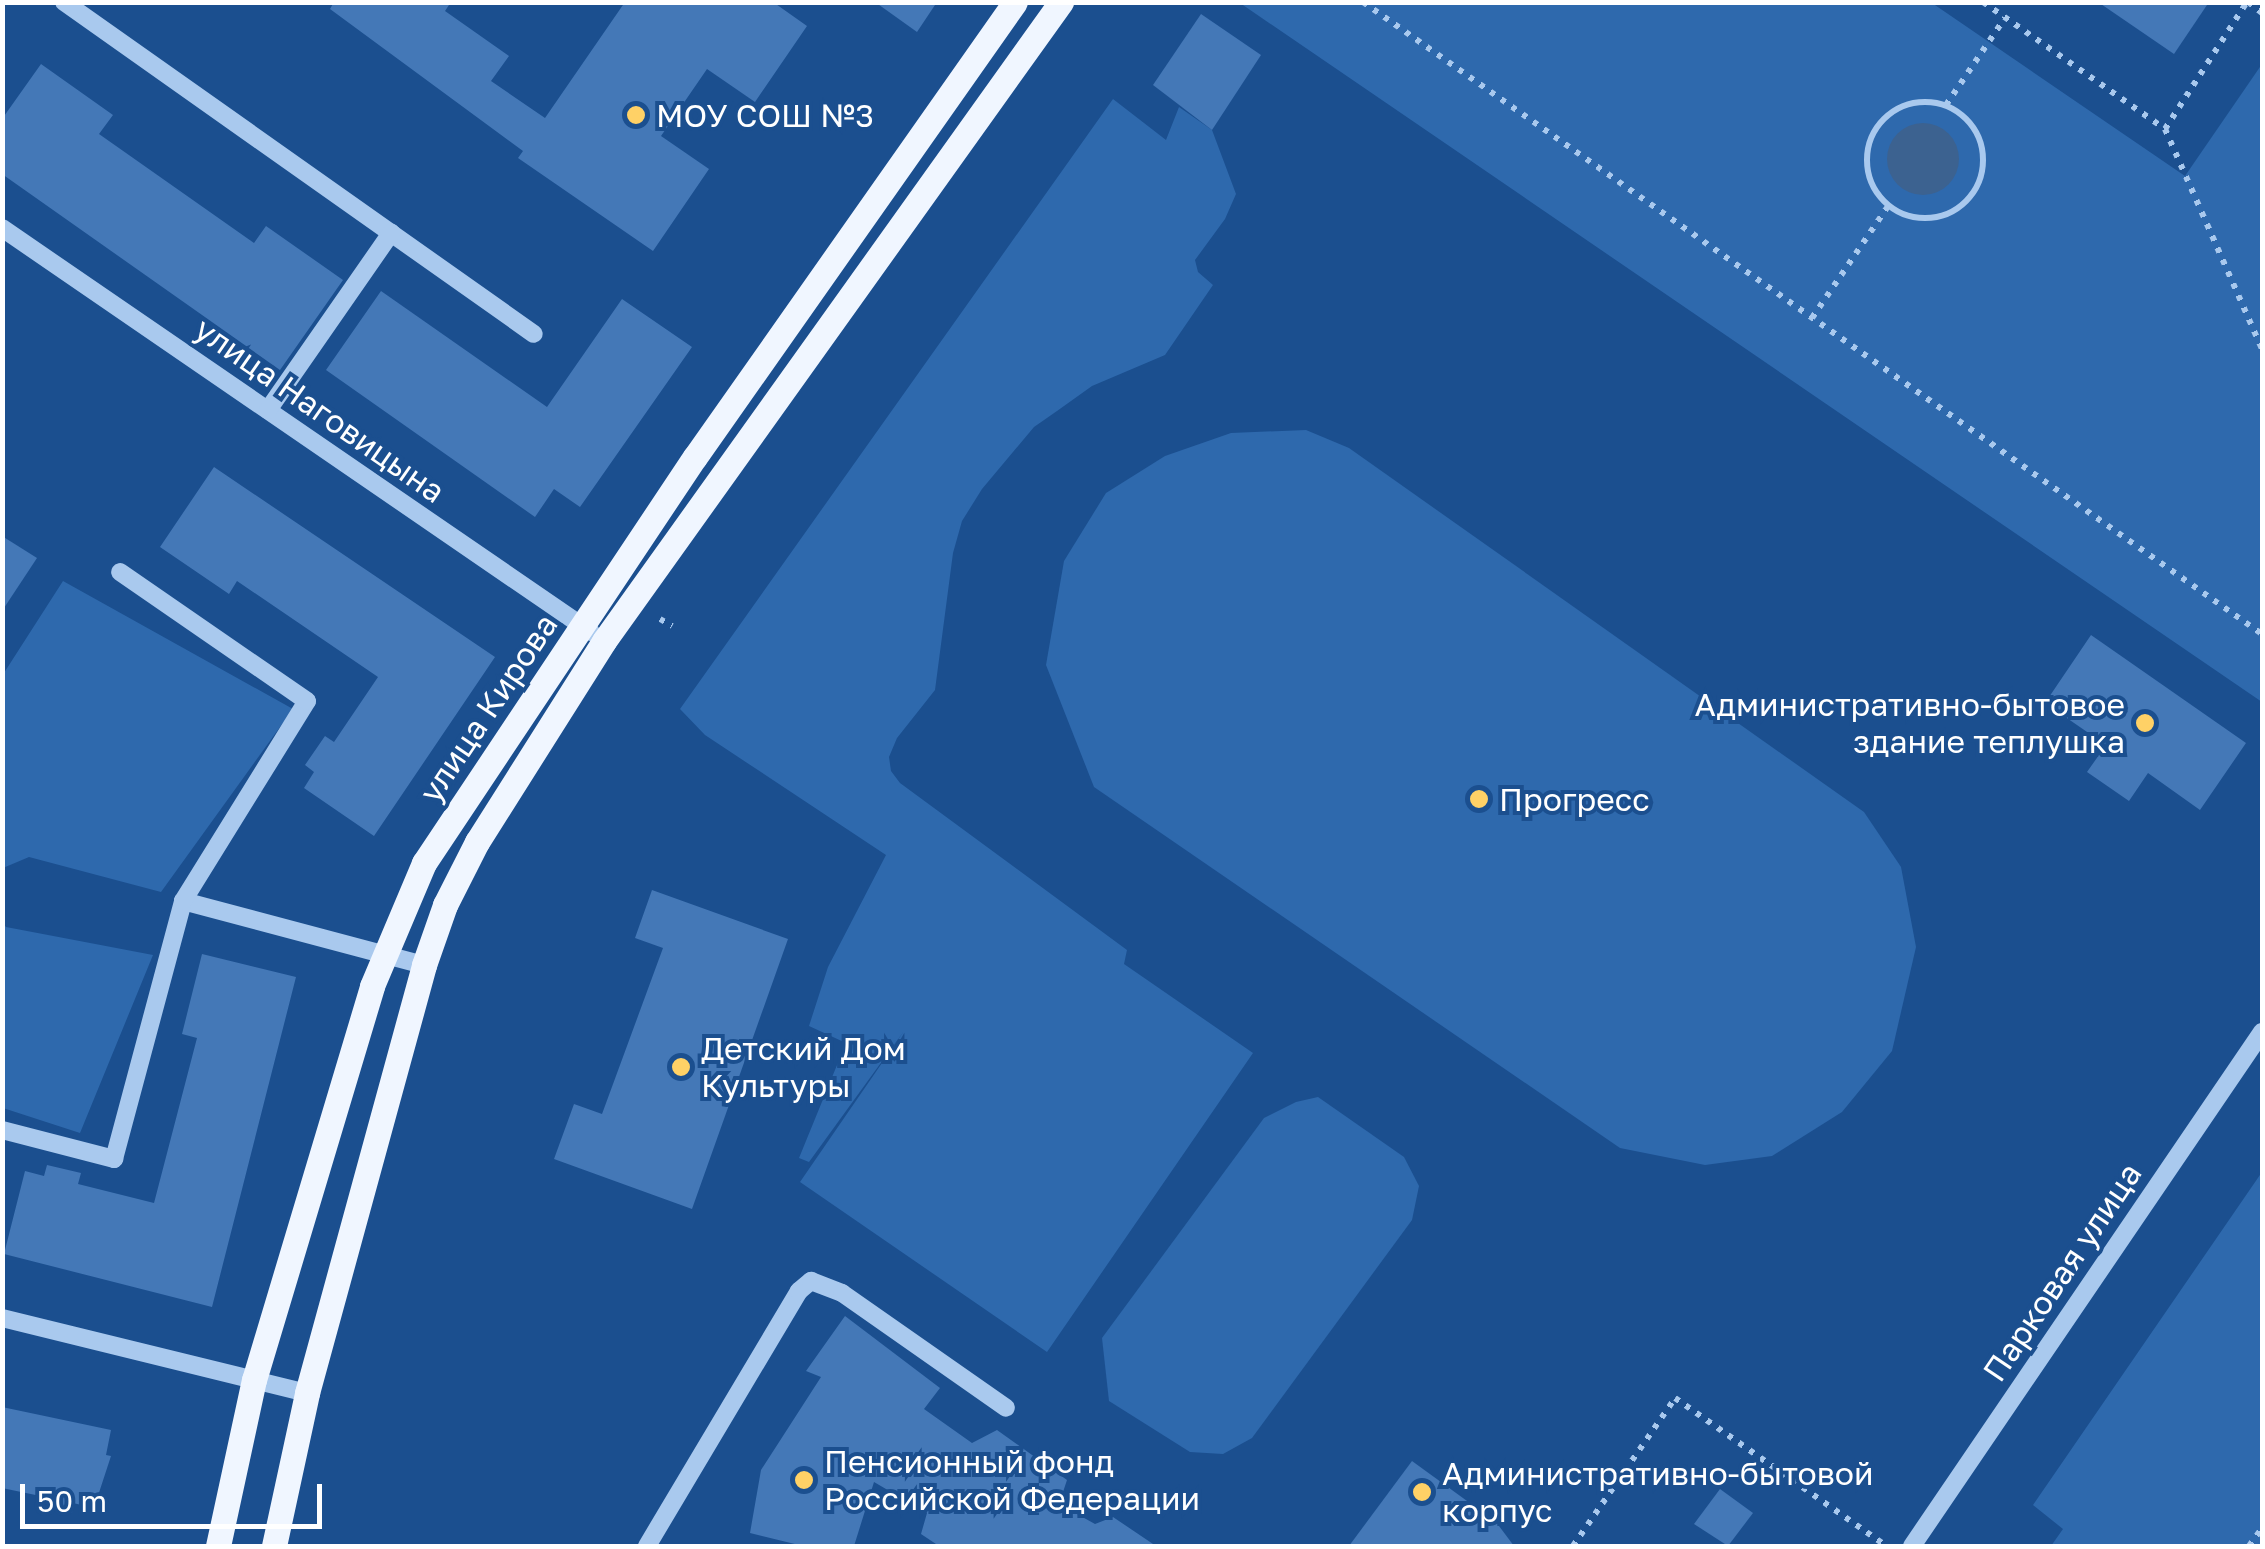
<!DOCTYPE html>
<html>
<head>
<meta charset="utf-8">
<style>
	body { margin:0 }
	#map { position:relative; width:2265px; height:1549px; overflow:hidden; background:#1b4f8f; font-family:"Golos Text",sans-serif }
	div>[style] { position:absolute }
	.green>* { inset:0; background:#2e69ad }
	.water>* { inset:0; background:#3c6290 }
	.round { border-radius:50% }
	.building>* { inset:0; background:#4478b7 }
	.path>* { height:6px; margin-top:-3px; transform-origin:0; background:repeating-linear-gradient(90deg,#a9c9ee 0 5px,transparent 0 13px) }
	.path>.ring { margin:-3px; padding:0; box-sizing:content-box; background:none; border:6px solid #a9c9ee; border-radius:50% }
	.minor>* { height:18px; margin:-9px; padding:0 9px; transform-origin:9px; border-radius:9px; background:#a9c9ee }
	.major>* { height:25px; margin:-12.5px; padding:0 12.5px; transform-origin:12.5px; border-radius:12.5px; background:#f0f6ff }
	.dots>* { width:28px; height:28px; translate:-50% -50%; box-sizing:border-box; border:5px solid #1b4f8f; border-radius:50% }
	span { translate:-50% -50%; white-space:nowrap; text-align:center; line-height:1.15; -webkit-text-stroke:8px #1b4f8f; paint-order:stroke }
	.poi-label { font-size:32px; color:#fff }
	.left { translate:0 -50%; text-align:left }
	.right { translate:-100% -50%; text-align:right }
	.street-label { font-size:32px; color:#fff }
	.frame { position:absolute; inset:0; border:5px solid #fff; pointer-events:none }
	.scale { position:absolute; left:20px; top:1484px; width:302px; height:45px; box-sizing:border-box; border:5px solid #fff; border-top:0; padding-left:12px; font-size:30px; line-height:35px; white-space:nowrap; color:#fff; -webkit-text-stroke:8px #1b4f8f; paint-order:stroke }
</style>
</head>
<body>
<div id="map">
	<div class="green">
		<i style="clip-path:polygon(1240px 3px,1932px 3px,2185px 176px,2262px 64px,2262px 702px)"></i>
		<i style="clip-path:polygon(1113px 99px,1166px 140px,1179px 107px,1212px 130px,1236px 194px,1225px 219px,1195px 260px,1198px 272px,1213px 285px,1165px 355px,1092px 386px,1057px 411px,1034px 427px,982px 489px,962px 521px,953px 553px,935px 690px,897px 738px,889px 757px,891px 771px,900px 783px,1127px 950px,1124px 964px,1253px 1053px,1047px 1352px,800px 1182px,904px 1031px,809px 1162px,799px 1158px,846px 1043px,809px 1026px,828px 967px,886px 855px,705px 735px,680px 709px)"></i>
		<i style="clip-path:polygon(1306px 430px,1349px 448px,1864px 812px,1901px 867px,1916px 947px,1892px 1051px,1842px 1112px,1772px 1156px,1705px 1165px,1620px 1148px,1094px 787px,1046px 665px,1064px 561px,1106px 493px,1165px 456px,1231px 433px)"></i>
		<i style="clip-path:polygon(63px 581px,293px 709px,161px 892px,29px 857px,3px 868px,2px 676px)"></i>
		<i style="clip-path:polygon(2px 922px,6px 927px,153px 955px,80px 1133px,3px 1108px)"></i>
		<i style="clip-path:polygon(1318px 1097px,1404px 1157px,1419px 1186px,1412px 1220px,1252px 1438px,1223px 1454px,1190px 1452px,1109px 1401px,1102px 1338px,1264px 1118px,1296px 1102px)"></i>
		<i style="clip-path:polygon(2262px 1172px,2262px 1546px,2051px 1546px,2063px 1529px,2033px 1505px)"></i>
	</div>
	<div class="water">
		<i class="round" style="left:1887px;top:123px;width:72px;height:72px"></i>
	</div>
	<div class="building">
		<i style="clip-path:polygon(334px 2px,451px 2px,445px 11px,509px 56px,491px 81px,545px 118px,625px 2px,773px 2px,807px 26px,755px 102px,707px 69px,661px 136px,709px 169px,653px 251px,518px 158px,523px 151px,330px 9px)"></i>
		<i style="clip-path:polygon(875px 2px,937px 2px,917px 32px)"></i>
		<i style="clip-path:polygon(2098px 2px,2209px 2px,2174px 54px)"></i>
		<i style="clip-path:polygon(1201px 14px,1261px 55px,1212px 130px,1153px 85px)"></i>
		<i style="clip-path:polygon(41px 64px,113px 115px,99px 134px,254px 243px,266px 226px,343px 280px,280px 370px,2px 174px,2px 119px)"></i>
		<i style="clip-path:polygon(381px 291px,547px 407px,622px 299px,692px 347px,580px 507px,554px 489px,535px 517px,326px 370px)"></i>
		<i style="clip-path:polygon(214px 467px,495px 657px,374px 836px,304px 788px,314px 772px,305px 765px,325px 736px,334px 742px,378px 677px,237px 581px,229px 594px,160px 547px)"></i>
		<i style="clip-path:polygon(2px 536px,37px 558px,2px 611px)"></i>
		<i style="clip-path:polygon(2091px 635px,2246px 743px,2200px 810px,2148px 773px,2129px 801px,2087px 772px,2106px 745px,2045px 703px)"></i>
		<i style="clip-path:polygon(652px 890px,788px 939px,692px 1209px,554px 1159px,574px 1104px,602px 1114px,663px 948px,635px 938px)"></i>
		<i style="clip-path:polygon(202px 954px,296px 977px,212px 1307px,4px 1254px,25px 1171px,44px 1176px,47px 1165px,81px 1173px,78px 1184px,154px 1203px,197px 1038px,182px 1034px)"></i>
		<i style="clip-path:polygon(845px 1316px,940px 1388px,924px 1409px,972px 1443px,997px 1430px,1067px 1480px,1059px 1504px,1095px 1524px,1113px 1517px,1156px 1546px,939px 1546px,921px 1534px,927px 1513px,874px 1482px,854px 1546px,803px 1546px,750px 1533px,761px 1470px,821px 1377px,806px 1371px)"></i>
		<i style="clip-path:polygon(2px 1407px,111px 1430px,106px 1455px,111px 1456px,94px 1508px,73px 1503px,72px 1513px,47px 1508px,50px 1498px,2px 1488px)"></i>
		<i style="clip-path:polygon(1412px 1461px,1496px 1522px,1514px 1546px,1349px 1546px)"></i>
		<i style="clip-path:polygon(1720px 1489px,1753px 1513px,1728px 1546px,1694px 1524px)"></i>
	</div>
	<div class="path">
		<i style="left:1363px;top:2px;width:1099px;rotate:35.11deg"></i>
		<i style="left:1983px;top:2px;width:222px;rotate:34.9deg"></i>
		<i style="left:2165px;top:129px;width:151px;rotate:-57.2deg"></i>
		<i style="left:2248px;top:2px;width:18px;rotate:38deg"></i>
		<i class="ring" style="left:1867px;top:102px;width:110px;height:110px"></i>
		<i style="left:1946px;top:105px;width:105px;rotate:-55.9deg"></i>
		<i style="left:2165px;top:129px;width:240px;rotate:66.2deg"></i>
		<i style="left:1812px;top:318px;width:135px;rotate:-55.8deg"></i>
		<i style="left:660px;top:619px;width:14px;rotate:30deg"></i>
		<i style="left:1573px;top:1546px;width:180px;rotate:-55.4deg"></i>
		<i style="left:1675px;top:1398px;width:258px;rotate:35deg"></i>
		<i style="left:2249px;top:1546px;width:22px;rotate:-54deg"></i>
	</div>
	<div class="minor">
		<i style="left:64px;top:2px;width:575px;rotate:35.24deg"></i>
		<i style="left:2px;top:228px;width:714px;rotate:34.45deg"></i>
		<i style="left:268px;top:410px;width:216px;rotate:-55.2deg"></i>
		<i style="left:183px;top:901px;width:249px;rotate:14.9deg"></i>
		<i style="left:2px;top:1130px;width:116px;rotate:14.5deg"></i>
		<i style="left:114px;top:1159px;width:267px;rotate:-75deg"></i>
		<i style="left:183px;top:901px;width:235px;rotate:-58.2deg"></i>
		<i style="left:307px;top:701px;width:227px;rotate:-145.4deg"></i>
		<i style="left:2px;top:1318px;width:314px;rotate:13.8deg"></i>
		<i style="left:647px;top:1546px;width:297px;rotate:-59.2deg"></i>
		<i style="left:799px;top:1291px;width:16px;rotate:-40deg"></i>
		<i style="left:811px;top:1281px;width:33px;rotate:21deg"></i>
		<i style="left:842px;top:1293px;width:200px;rotate:35deg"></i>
		<i style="left:1912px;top:1546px;width:622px;rotate:-55.75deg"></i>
	</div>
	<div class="major">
		<i style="left:218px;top:1546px;width:170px;rotate:-77.8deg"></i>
		<i style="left:254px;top:1380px;width:411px;rotate:-73.3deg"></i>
		<i style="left:372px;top:986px;width:134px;rotate:-67.1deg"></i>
		<i style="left:424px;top:863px;width:488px;rotate:-56.3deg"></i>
		<i style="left:695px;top:457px;width:556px;rotate:-54.88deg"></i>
		<i style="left:274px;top:1546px;width:157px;rotate:-77.8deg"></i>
		<i style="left:307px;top:1393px;width:444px;rotate:-74.7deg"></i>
		<i style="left:424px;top:965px;width:64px;rotate:-70.7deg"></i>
		<i style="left:445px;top:905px;width:71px;rotate:-63.1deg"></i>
		<i style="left:477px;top:842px;width:238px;rotate:-57.7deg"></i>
		<i style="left:604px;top:641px;width:786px;rotate:-54.43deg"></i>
	</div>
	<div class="dots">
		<i style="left:636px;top:115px;background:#ffd166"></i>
		<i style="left:2145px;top:723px;background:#ffd166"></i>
		<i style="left:1479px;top:799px;background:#ffd166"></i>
		<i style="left:681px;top:1067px;background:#ffd166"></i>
		<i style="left:804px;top:1480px;background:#ffd166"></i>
		<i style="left:1422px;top:1492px;background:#ffd166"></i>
	</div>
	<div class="poi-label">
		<span class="left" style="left:656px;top:115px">МОУ СОШ №3</span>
		<span class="right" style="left:2125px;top:723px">Административно-бытовое<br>здание теплушка</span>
		<span class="left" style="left:1499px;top:799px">Прогресс</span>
		<span class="left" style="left:701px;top:1067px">Детский Дом<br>Культуры</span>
		<span class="left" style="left:824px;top:1480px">Пенсионный фонд<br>Российской Федерации</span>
		<span class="left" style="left:1442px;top:1492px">Административно-бытовой<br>корпус</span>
	</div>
	<div class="street-label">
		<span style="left:320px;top:410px;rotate:35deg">улица Наговицына</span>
		<span style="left:488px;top:708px;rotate:-56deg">улица Кирова</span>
		<span style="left:2062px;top:1272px;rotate:-56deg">Парковая улица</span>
	</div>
	<div class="frame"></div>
	<div class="scale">50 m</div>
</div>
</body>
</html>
